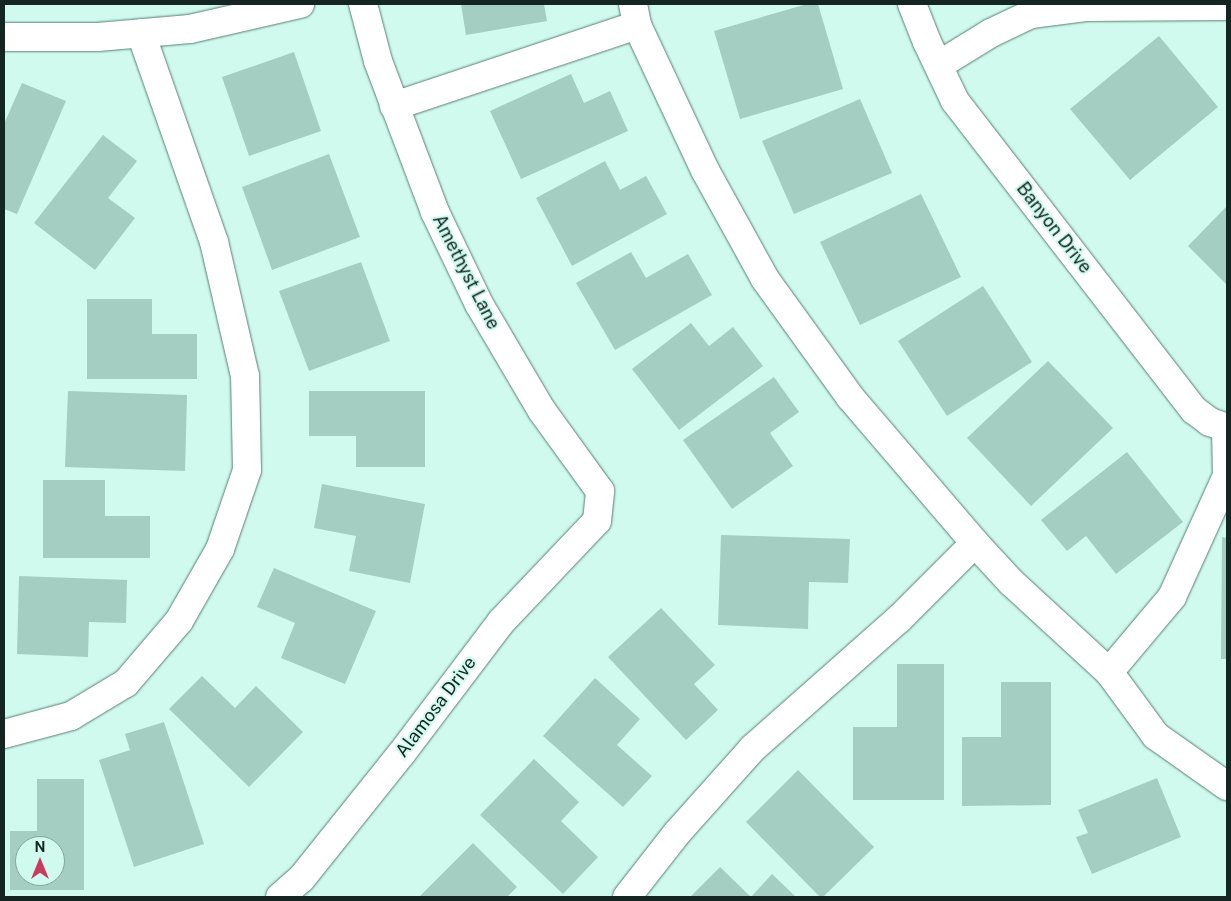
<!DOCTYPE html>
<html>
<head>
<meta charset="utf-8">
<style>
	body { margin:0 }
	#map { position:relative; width:1231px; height:901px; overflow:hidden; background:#d0faee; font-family:"Public Sans",sans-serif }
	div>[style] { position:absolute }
	.building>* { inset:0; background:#a5cec3 }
	.roads { filter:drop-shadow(0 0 1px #587f75) drop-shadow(0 0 1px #587f75) }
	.minor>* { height:28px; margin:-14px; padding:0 14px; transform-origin:14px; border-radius:14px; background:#fff }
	span { translate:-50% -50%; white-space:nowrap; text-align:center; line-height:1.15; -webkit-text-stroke:4px #d0faee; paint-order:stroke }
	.street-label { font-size:18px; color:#152521 }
	.frame { position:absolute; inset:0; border:5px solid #152521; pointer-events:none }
	.north { position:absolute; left:15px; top:836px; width:50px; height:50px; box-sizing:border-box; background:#d0faee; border:1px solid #85a59c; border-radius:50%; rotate:0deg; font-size:14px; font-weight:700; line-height:20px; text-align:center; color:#152521 }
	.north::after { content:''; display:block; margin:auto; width:18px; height:22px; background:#c93a5d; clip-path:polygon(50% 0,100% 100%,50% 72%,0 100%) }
</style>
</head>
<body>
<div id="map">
	<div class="building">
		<i style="clip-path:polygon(461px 4px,544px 4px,547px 21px,466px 35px)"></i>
		<i style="clip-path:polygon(807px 4px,818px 4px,843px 89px,740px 119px,714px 31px)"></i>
		<i style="clip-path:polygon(1159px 36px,1218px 107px,1130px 180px,1070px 109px)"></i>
		<i style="clip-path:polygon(294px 52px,321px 131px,249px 156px,222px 77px)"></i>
		<i style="clip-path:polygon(571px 74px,584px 103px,610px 91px,628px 131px,521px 179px,490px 111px)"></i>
		<i style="clip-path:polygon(22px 83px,66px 101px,17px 214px,4px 209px,4px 124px)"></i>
		<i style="clip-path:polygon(860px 99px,892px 173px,794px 214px,762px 141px)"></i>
		<i style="clip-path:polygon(103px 135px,137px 161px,108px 198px,135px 218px,95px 270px,34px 223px)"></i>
		<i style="clip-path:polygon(329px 154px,360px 237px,272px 270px,242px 187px)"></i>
		<i style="clip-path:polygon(605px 161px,620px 190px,646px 176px,667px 214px,572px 266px,536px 198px)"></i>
		<i style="clip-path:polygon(921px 194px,961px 277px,860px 325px,820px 242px)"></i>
		<i style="clip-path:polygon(1227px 206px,1227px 285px,1188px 246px)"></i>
		<i style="clip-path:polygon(631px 252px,646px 278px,688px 254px,712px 295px,615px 350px,576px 283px)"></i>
		<i style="clip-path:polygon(361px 262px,390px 341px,309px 371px,279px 291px)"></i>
		<i style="clip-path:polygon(983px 286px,1032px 362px,947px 416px,898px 341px)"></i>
		<i style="clip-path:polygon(87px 299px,152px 299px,152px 334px,197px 334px,197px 379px,87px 379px)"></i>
		<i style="clip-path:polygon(691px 323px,709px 346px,733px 327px,763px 366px,679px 430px,632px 369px)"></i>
		<i style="clip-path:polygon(1048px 361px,1113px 428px,1031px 506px,967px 438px)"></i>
		<i style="clip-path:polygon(774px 377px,799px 412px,770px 433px,793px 466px,732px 509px,683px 440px)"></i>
		<i style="clip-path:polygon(68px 391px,187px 395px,185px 471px,65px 467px)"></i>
		<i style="clip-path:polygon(309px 391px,425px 391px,425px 467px,356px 467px,356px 436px,309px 436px)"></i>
		<i style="clip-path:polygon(1127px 452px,1183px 522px,1116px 574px,1086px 536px,1067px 551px,1041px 520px)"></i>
		<i style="clip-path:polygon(43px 480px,105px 480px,105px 516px,150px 516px,150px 558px,43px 558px)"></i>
		<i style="clip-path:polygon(322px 484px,425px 504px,410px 583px,349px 571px,356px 536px,314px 528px)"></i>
		<i style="clip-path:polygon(721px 535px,850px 539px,848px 583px,809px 582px,808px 629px,718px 625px)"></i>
		<i style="clip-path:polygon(1222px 537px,1227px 538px,1227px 659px,1221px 659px)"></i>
		<i style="clip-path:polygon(274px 568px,376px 611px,345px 684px,281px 658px,295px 623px,257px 607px)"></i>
		<i style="clip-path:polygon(19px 576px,127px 580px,126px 623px,89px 622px,88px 657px,17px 654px)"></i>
		<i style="clip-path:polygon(661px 608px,715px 665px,694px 684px,718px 710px,686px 740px,608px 657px)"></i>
		<i style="clip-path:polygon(897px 664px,944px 664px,944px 800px,853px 800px,853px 727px,897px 727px)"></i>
		<i style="clip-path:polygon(202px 676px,235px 708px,256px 686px,303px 732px,249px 787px,169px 709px)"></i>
		<i style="clip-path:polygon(595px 678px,640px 719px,617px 745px,652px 776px,623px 807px,543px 736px)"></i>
		<i style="clip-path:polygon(1001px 682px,1051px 682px,1051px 805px,962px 806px,962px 737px,1001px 737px)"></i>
		<i style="clip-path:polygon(164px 722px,204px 844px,134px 867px,99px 760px,130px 750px,125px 734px)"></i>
		<i style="clip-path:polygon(534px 759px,579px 802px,561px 821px,598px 857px,563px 894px,480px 815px)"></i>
		<i style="clip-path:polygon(798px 770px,874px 847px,823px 897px,820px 897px,746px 822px)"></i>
		<i style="clip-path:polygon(1157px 778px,1181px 837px,1092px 874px,1076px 837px,1088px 833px,1078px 810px)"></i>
		<i style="clip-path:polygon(evenodd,37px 779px,84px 779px,84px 890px,10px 890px,10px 831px,37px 831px,37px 779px,25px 846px,55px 846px,55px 876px,25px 876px,25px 846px)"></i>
		<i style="clip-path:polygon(473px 843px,517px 887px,507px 897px,419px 897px)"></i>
		<i style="clip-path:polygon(720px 867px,751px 897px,772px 874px,796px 897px,690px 897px)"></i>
	</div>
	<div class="roads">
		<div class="minor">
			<i style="left:633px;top:4px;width:21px;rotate:79deg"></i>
			<i style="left:637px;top:25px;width:162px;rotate:64.9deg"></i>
			<i style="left:706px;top:172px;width:122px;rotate:61.1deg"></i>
			<i style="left:765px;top:279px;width:145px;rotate:54.2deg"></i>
			<i style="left:850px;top:397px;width:192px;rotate:49.4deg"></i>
			<i style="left:975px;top:543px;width:53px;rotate:47.3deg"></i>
			<i style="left:1011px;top:582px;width:133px;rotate:42.6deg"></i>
			<i style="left:1109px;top:672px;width:98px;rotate:-50deg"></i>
			<i style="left:1172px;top:597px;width:133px;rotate:-65.6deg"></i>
			<i style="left:1227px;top:476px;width:48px;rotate:-91.2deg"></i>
			<i style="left:912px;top:4px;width:41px;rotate:68.5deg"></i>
			<i style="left:927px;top:42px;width:65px;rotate:64.6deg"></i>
			<i style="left:955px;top:101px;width:391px;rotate:52.3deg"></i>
			<i style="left:1194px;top:410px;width:20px;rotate:37deg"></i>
			<i style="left:1210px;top:422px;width:18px;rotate:19deg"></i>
			<i style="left:4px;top:37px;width:94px"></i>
			<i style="left:98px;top:37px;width:92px;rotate:-5deg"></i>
			<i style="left:190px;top:29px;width:113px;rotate:-12.8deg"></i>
			<i style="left:939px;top:65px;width:61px;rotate:-31.6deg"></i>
			<i style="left:991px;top:33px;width:44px;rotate:-25.4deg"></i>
			<i style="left:1031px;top:14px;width:55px;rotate:-7.3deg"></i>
			<i style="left:1086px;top:7px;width:141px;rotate:-0.4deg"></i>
			<i style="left:394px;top:106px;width:256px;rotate:-18.4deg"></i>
			<i style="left:1109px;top:672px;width:79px;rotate:53.7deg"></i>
			<i style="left:1156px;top:736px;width:87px;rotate:35.2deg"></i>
			<i style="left:4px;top:734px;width:69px;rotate:-15deg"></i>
			<i style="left:71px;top:716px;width:64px;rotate:-31deg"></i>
			<i style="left:126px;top:683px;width:82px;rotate:-49.5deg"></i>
			<i style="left:179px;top:621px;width:83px;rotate:-60.3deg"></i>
			<i style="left:220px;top:549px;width:83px;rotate:-71.1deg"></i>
			<i style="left:247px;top:470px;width:94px;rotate:-91.2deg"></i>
			<i style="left:245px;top:376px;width:138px;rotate:-103deg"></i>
			<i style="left:214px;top:242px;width:221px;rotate:-109.3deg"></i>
			<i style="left:280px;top:897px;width:28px;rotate:-41deg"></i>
			<i style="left:301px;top:879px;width:161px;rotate:-51.3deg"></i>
			<i style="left:402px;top:753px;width:164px;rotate:-52.9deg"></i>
			<i style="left:501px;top:622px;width:139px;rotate:-46.5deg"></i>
			<i style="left:597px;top:521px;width:30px;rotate:-84deg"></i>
			<i style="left:600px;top:491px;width:99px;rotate:-125.9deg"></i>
			<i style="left:542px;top:411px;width:124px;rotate:-120.5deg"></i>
			<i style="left:479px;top:304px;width:102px;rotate:-115.6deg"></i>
			<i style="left:435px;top:212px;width:161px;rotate:-110.7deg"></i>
			<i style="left:378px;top:61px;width:59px;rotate:-104.7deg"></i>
			<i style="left:627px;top:897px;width:81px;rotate:-52deg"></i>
			<i style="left:677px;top:833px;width:114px;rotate:-48.2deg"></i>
			<i style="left:753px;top:748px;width:195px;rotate:-41.5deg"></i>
			<i style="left:899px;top:619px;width:107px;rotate:-45deg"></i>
		</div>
	</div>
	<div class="street-label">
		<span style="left:1054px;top:228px;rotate:52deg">Banyon Drive</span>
		<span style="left:466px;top:272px;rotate:63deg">Amethyst Lane</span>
		<span style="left:436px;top:707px;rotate:-53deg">Alamosa Drive</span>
	</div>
	<div class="frame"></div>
	<div class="north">N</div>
</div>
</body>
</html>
